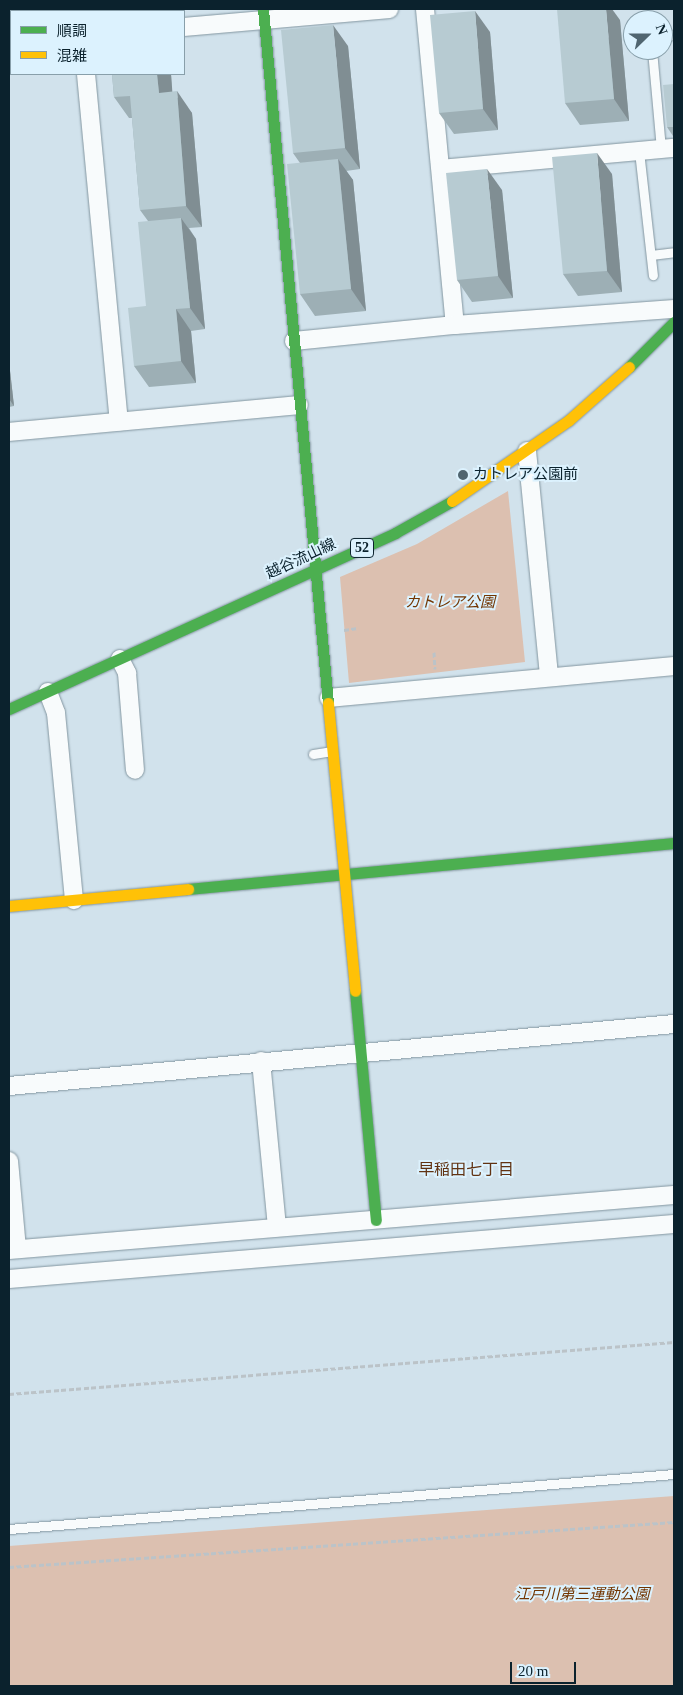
<!DOCTYPE html>
<html>
<head>
<meta charset="utf-8">
<style>
	body { margin:0 }
	#map { position:relative; width:683px; height:1695px; overflow:hidden; background:#d1e2ec; font-family:"Times New Roman","Noto Sans JP",serif }
	div>[style] { position:absolute }
	.green>* { inset:0; background:#dcc0b0 }
	.path>* { height:3px; margin-top:-1.5px; transform-origin:0; background:repeating-linear-gradient(90deg,#bbc3c8 0 5px,transparent 0 7.5px) }
	.roads { filter:drop-shadow(0 0 1px #8396a0) drop-shadow(0 0 1px #8396a0) }
	.lane>* { height:9px; margin:-4.5px; padding:0 4.5px; transform-origin:4.5px; border-radius:4.5px; background:#f8fbfc }
	.street>* { height:18px; margin:-9px; padding:0 9px; transform-origin:9px; border-radius:9px; background:#f8fbfc }
	.fast>* { height:11px; margin:-5.5px; padding:0 5.5px; transform-origin:5.5px; border-radius:5.5px; background:#4caf50 }
	.slow>* { height:11px; margin:-5.5px; padding:0 5.5px; transform-origin:5.5px; border-radius:5.5px; background:#ffc107 }
	.wall>* { inset:0; background:#9dafb5 }
	.shaded-wall>* { inset:0; background:#808e93 }
	.building>* { inset:0; background:#b7cbd2 }
	.dots>* { width:14px; height:14px; translate:-50% -50%; box-sizing:border-box; border:2px solid #dcf2fe; border-radius:50% }
	span { translate:-50% -50%; white-space:nowrap; text-align:center; line-height:1.15; -webkit-text-stroke:4px #dcf2fe; paint-order:stroke }
	.shield-label span { padding:1px 4px; background:#dcf2fe; border:1px solid; border-radius:4px; -webkit-text-stroke-width:0 }
	.shield-label { font-size:14px; color:#0b222d; font-weight:700 }
	.poi-label { font-size:15px; color:#0b222d }
	.left { translate:0 -50%; text-align:left }
	.street-label { font-size:15px; color:#0b222d }
	.park-label { font-size:15px; color:#723501; font-style:italic }
	.neighbourhood-label { font-size:16px; color:#613313 }
	.frame { position:absolute; inset:0; border:10px solid #0b222d; pointer-events:none }
	.legend { position:absolute; left:10px; top:10px; width:175px; height:65px; box-sizing:border-box; background:#dcf2fe; border:1px solid #889faa; margin:0; padding:6px 9px; list-style:none; font-size:15px; color:#0b222d }
	.legend li { display:flex; align-items:center; gap:10px; height:25px }
	.legend b { width:25px; border:1px solid #889faa }
	.north { position:absolute; left:623px; top:10px; width:50px; height:50px; box-sizing:border-box; background:#dcf2fe; border:1px solid #889faa; border-radius:50%; rotate:68deg; font-size:14px; font-weight:700; line-height:20px; text-align:center; color:#0b222d }
	.north::after { content:''; display:block; margin:auto; width:18px; height:22px; background:#506570; clip-path:polygon(50% 0,100% 100%,50% 72%,0 100%) }
	.scale { position:absolute; left:510px; top:1662px; width:66px; height:22px; box-sizing:border-box; border:2px solid #0b222d; border-top:0; padding-left:6px; font-size:15px; line-height:18px; white-space:nowrap; color:#0b222d; -webkit-text-stroke:4px #dcf2fe; paint-order:stroke }
</style>
</head>
<body>
<div id="map">
	<div class="green">
		<i style="clip-path:polygon(508px 491px,525px 662px,349px 683px,340px 577px,417px 544px)"></i>
		<i style="clip-path:polygon(674px 1496px,674px 1686px,9px 1686px,9px 1546px)"></i>
	</div>
	<div class="path">
		<i style="left:344px;top:630px;width:14px;rotate:-8deg"></i>
		<i style="left:434px;top:652px;width:17px;rotate:87deg"></i>
		<i style="left:9px;top:1394px;width:667px;rotate:-4.47deg"></i>
		<i style="left:9px;top:1567px;width:667px;rotate:-3.87deg"></i>
	</div>
	<div class="roads">
		<div class="lane">
			<i style="left:663px;top:36px;width:11px;rotate:-5deg"></i>
			<i style="left:652px;top:50px;width:99px;rotate:84.8deg"></i>
			<i style="left:639px;top:151px;width:125px;rotate:83.6deg"></i>
			<i style="left:651px;top:255px;width:23px;rotate:-7deg"></i>
			<i style="left:313px;top:754px;width:18px;rotate:-9deg"></i>
			<i style="left:9px;top:1529px;width:667px;rotate:-4.73deg"></i>
		</div>
		<div class="street">
			<i style="left:425px;top:9px;width:317px;rotate:84.6deg"></i>
			<i style="left:184px;top:27px;width:206px;rotate:-5deg"></i>
			<i style="left:9px;top:44px;width:2px"></i>
			<i style="left:86px;top:74px;width:349px;rotate:84.6deg"></i>
			<i style="left:441px;top:169px;width:234px;rotate:-5.2deg"></i>
			<i style="left:294px;top:341px;width:162px;rotate:-5.7deg"></i>
			<i style="left:455px;top:325px;width:220px;rotate:-4.2deg"></i>
			<i style="left:9px;top:432px;width:291px;rotate:-5.3deg"></i>
			<i style="left:527px;top:451px;width:226px;rotate:84.4deg"></i>
			<i style="left:120px;top:659px;width:16px;rotate:63deg"></i>
			<i style="left:127px;top:673px;width:97px;rotate:85.3deg"></i>
			<i style="left:48px;top:692px;width:22px;rotate:69deg"></i>
			<i style="left:56px;top:713px;width:188px;rotate:84.5deg"></i>
			<i style="left:329px;top:698px;width:346px;rotate:-5.3deg"></i>
			<i style="left:261px;top:1061px;width:167px;rotate:84.5deg"></i>
			<i style="left:9px;top:1086px;width:668px;rotate:-5.33deg"></i>
			<i style="left:9px;top:1161px;width:88px;rotate:84.8deg"></i>
			<i style="left:9px;top:1250px;width:667px;rotate:-4.73deg"></i>
			<i style="left:9px;top:1279px;width:667px;rotate:-4.73deg"></i>
		</div>
		<div class="fast">
			<i style="left:263px;top:9px;width:697px;rotate:84.65deg"></i>
			<i style="left:629px;top:367px;width:64px;rotate:-45deg"></i>
			<i style="left:9px;top:709px;width:424px;rotate:-24.5deg"></i>
			<i style="left:395px;top:533px;width:65px;rotate:-29.3deg"></i>
			<i style="left:188px;top:889px;width:488px;rotate:-5.4deg"></i>
			<i style="left:355px;top:991px;width:230px;rotate:84.8deg"></i>
		</div>
		<div class="slow">
			<i style="left:452px;top:501px;width:142px;rotate:-34.7deg"></i>
			<i style="left:569px;top:420px;width:80px;rotate:-41.5deg"></i>
			<i style="left:328px;top:703px;width:289px;rotate:84.6deg"></i>
			<i style="left:9px;top:906px;width:180px;rotate:-5.4deg"></i>
		</div>
	</div>
	<div class="wall">
		<i style="clip-path:polygon(9px 9px,22px 9px,22px 11px,11px 11px,11px 21px,9px 21px)"></i>
		<i style="clip-path:polygon(94px 9px,145px 9px,115px 11px,95px 11px)"></i>
		<i style="clip-path:polygon(620px 20px,629px 121px,580px 125px,565px 103px)"></i>
		<i style="clip-path:polygon(490px 32px,498px 130px,454px 134px,439px 113px)"></i>
		<i style="clip-path:polygon(348px 46px,360px 169px,346px 171px,353px 180px,366px 311px,315px 316px,300px 294px,300px 163px,293px 153px)"></i>
		<i style="clip-path:polygon(112px 74px,171px 74px,172px 92px,192px 113px,202px 227px,189px 228px,196px 239px,205px 329px,191px 331px,196px 383px,149px 387px,134px 366px,146px 306px,148px 221px,140px 210px,132px 118px,129px 118px,114px 97px)"></i>
		<i style="clip-path:polygon(674px 84px,674px 136px,673px 136px,667px 127px)"></i>
		<i style="clip-path:polygon(612px 174px,622px 292px,578px 296px,563px 274px)"></i>
		<i style="clip-path:polygon(502px 190px,513px 298px,472px 302px,457px 280px)"></i>
		<i style="clip-path:polygon(9px 362px,14px 406px,9px 407px)"></i>
	</div>
	<div class="shaded-wall">
		<i style="clip-path:polygon(16px 9px,22px 9px,22px 11px,17px 11px)"></i>
		<i style="clip-path:polygon(606px 9px,612px 9px,620px 20px,629px 121px,614px 99px)"></i>
		<i style="clip-path:polygon(475px 11px,490px 32px,498px 130px,483px 109px)"></i>
		<i style="clip-path:polygon(333px 25px,348px 46px,360px 169px,345px 148px)"></i>
		<i style="clip-path:polygon(157px 74px,171px 74px,174px 114px,159px 93px)"></i>
		<i style="clip-path:polygon(177px 91px,192px 113px,202px 227px,186px 206px)"></i>
		<i style="clip-path:polygon(597px 153px,612px 174px,622px 292px,607px 271px)"></i>
		<i style="clip-path:polygon(338px 159px,353px 180px,366px 311px,351px 289px)"></i>
		<i style="clip-path:polygon(487px 169px,502px 190px,513px 298px,498px 276px)"></i>
		<i style="clip-path:polygon(181px 218px,196px 239px,205px 329px,190px 308px)"></i>
		<i style="clip-path:polygon(176px 309px,191px 331px,196px 383px,181px 361px)"></i>
		<i style="clip-path:polygon(9px 362px,14px 406px,9px 399px)"></i>
	</div>
	<div class="building">
		<i style="clip-path:polygon(557px 9px,606px 9px,614px 99px,565px 103px)"></i>
		<i style="clip-path:polygon(475px 11px,483px 109px,439px 113px,430px 15px)"></i>
		<i style="clip-path:polygon(333px 25px,345px 148px,293px 153px,281px 30px)"></i>
		<i style="clip-path:polygon(112px 74px,157px 74px,159px 93px,177px 91px,186px 206px,140px 210px,130px 96px,114px 97px)"></i>
		<i style="clip-path:polygon(674px 84px,674px 127px,667px 127px,663px 85px)"></i>
		<i style="clip-path:polygon(597px 153px,607px 271px,563px 274px,552px 157px)"></i>
		<i style="clip-path:polygon(338px 159px,351px 289px,300px 294px,287px 164px)"></i>
		<i style="clip-path:polygon(487px 169px,498px 276px,457px 280px,446px 173px)"></i>
		<i style="clip-path:polygon(181px 218px,190px 308px,176px 309px,181px 361px,134px 366px,128px 308px,146px 306px,138px 222px)"></i>
	</div>
	<div class="dots">
		<i style="left:463px;top:475px;background:#506570"></i>
	</div>
	<div class="shield-label">
		<span style="left:362px;top:548px">52</span>
	</div>
	<div class="poi-label">
		<span class="left" style="left:473px;top:475px">カトレア公園前</span>
	</div>
	<div class="street-label">
		<span style="left:301px;top:559px;rotate:-25deg">越谷流山線</span>
	</div>
	<div class="park-label">
		<span style="left:450px;top:603px">カトレア公園</span>
		<span style="left:582px;top:1595px">江戸川第三運動公園</span>
	</div>
	<div class="neighbourhood-label">
		<span style="left:466px;top:1170px">早稲田七丁目</span>
	</div>
	<div class="frame"></div>
	<ul class="legend">
	<li><b style="height:6px;background:#4caf50"></b>順調</li>
	<li><b style="height:6px;background:#ffc107"></b>混雑</li>
	</ul>
	<div class="north">N</div>
	<div class="scale">20 m</div>
</div>
</body>
</html>
